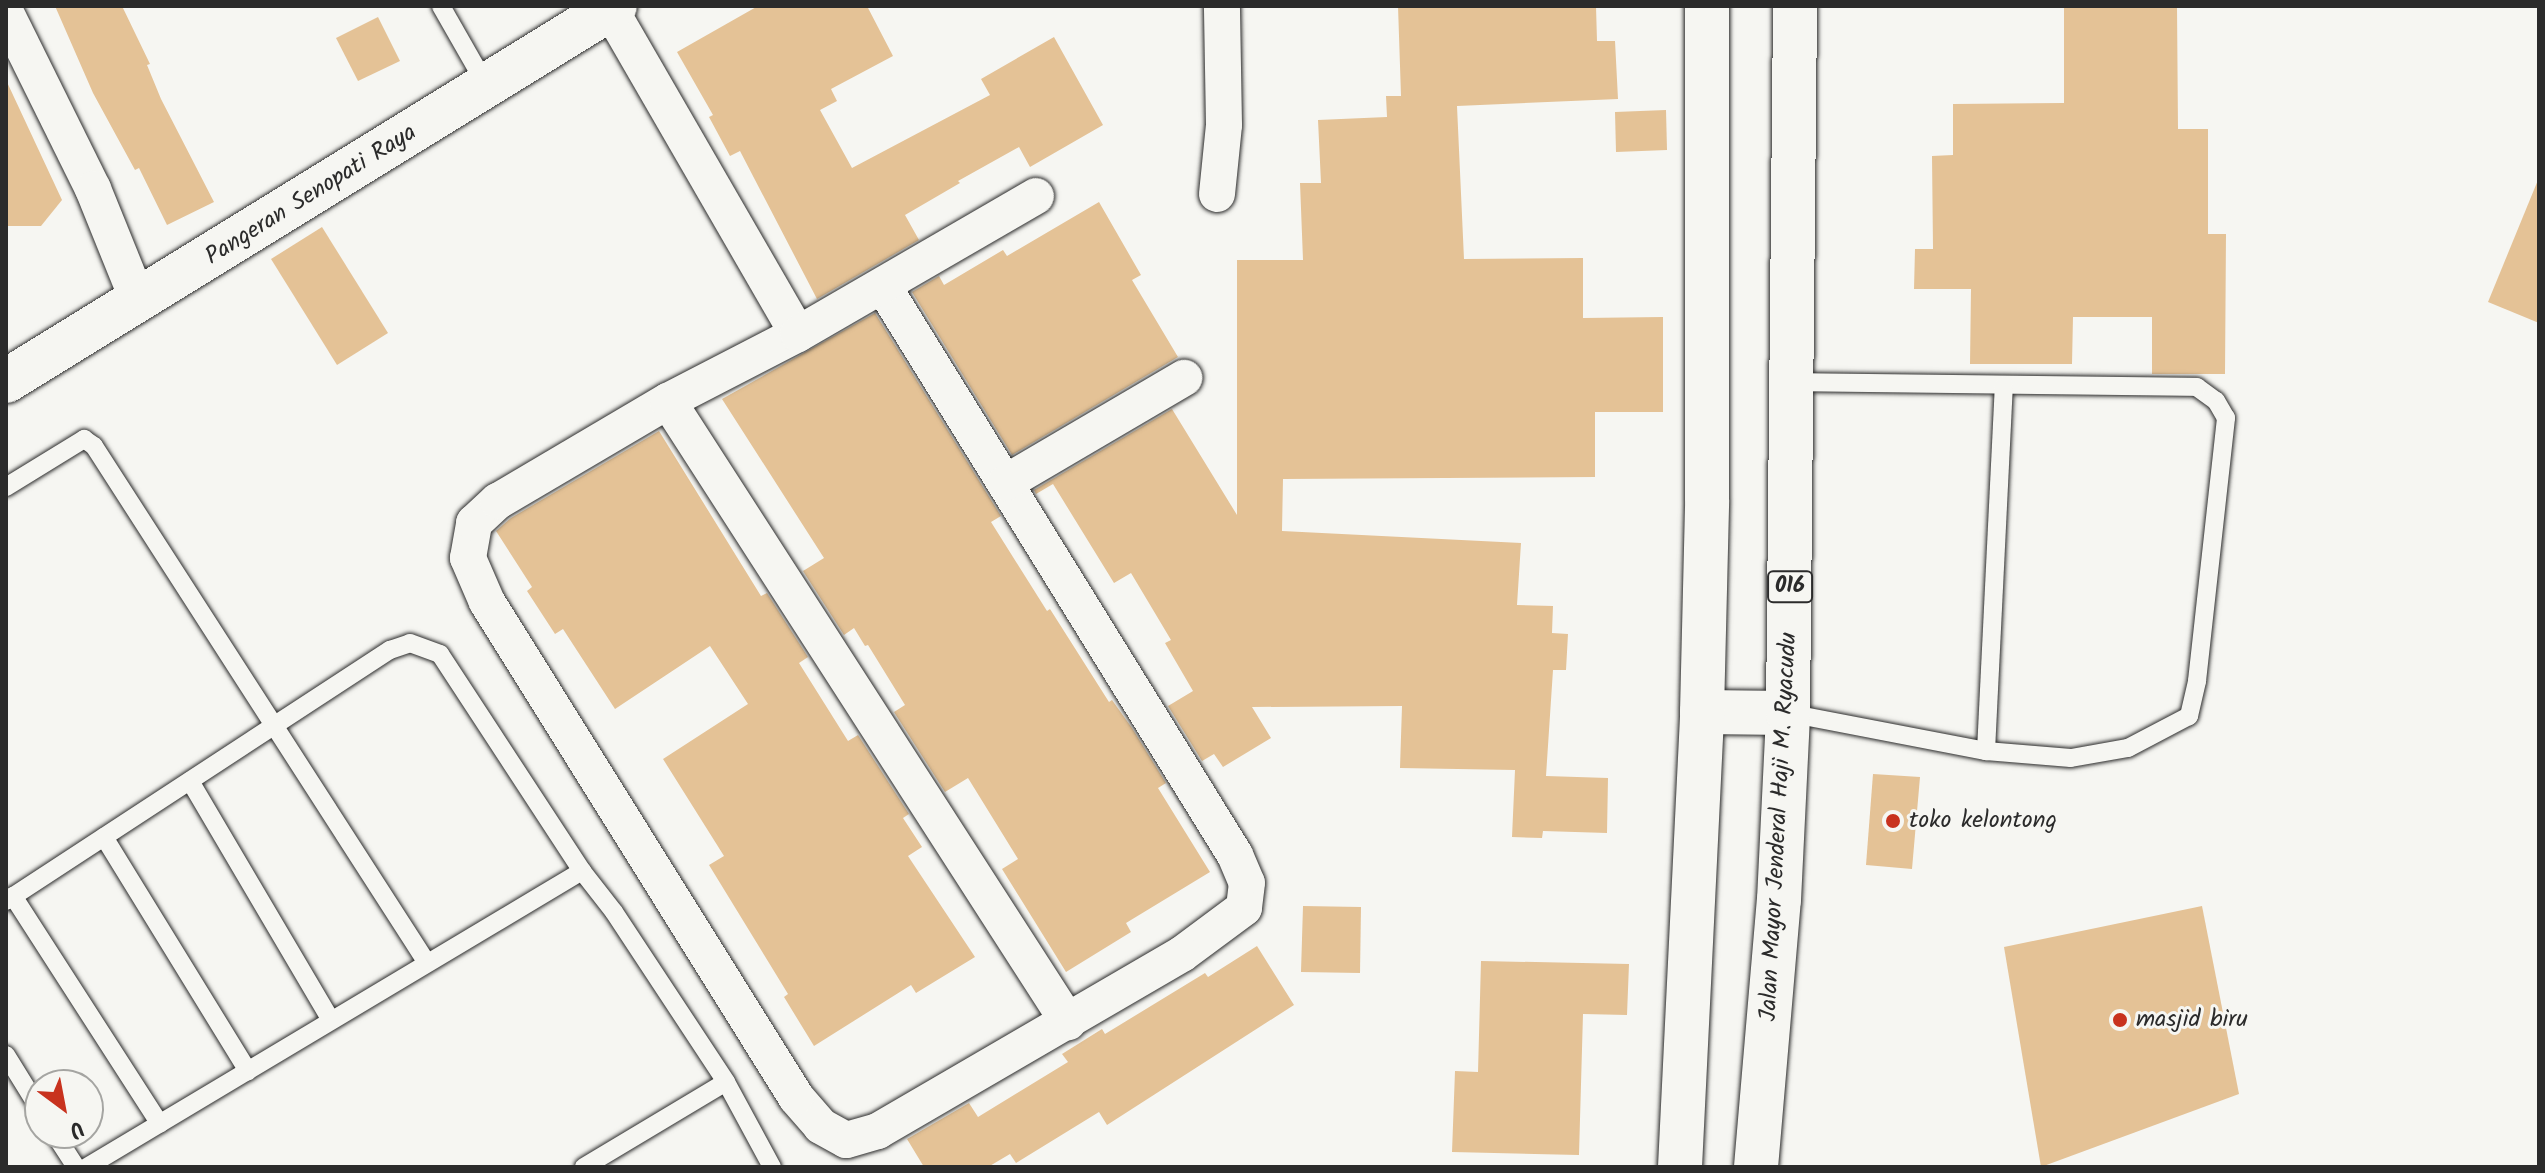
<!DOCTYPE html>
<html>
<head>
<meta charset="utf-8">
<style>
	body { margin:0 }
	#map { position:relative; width:2545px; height:1173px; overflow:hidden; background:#f6f6f2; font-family:Kalam,sans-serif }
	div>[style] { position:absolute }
	.building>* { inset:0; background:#e4c296 }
	.roads { filter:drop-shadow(0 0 2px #2b2b2b) drop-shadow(0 0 2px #2b2b2b) }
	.lane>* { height:18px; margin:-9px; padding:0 9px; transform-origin:9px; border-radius:9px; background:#f6f6f2 }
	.street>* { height:36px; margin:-18px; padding:0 18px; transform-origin:18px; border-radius:18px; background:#f6f6f2 }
	.secondary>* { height:44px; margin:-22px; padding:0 22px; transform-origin:22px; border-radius:22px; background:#f6f6f2 }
	.primary>* { height:44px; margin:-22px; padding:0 22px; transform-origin:22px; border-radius:22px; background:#f6f6f2 }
	.dots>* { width:22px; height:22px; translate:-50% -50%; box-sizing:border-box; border:4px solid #f6f6f2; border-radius:50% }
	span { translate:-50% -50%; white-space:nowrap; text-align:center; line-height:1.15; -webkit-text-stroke:6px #f6f6f2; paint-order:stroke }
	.shield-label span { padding:2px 6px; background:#f6f6f2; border:2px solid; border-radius:6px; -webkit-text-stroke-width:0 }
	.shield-label { font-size:22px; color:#2b2b2b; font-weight:700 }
	.street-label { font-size:24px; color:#2b2b2b }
	.poi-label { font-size:24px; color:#2b2b2b }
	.left { translate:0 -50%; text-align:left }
	.frame { position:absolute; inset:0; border:8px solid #2b2b2b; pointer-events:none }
	.north { position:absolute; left:24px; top:1069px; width:80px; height:80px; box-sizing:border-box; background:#f6f6f2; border:2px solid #a5a5a2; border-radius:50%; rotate:148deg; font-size:22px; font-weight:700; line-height:32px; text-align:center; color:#2b2b2b }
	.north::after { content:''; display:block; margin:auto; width:28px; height:36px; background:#c8321e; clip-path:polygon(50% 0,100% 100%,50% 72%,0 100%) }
</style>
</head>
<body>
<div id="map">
	<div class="building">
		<i style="clip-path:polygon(55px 6px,122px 6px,150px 64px,147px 65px,161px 99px,214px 202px,167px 225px,139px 168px,135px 170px,93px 93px)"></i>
		<i style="clip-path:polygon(758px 6px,867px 6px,893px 56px,831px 89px,837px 101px,820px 110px,852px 168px,990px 95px,981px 79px,1054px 37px,1103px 125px,1030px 167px,1019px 147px,958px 181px,960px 183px,905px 215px,919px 240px,817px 299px,740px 151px,730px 156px,709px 117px,713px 115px,677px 52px)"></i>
		<i style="clip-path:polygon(1398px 6px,1596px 6px,1597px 41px,1615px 41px,1618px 99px,1457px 106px,1464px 259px,1583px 258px,1583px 318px,1663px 317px,1663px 412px,1595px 412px,1595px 477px,1283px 479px,1282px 531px,1521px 543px,1517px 605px,1553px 606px,1552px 633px,1568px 634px,1566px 670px,1553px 670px,1546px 776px,1608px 778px,1607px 833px,1543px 831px,1542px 838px,1512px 837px,1515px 770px,1400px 768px,1402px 706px,1252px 707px,1271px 738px,1223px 767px,1214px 754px,1202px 761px,1168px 706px,1193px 691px,1165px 643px,1171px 640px,1131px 573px,1114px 583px,1053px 484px,1036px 494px,1034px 490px,1172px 409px,1237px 515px,1237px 260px,1303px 260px,1300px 183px,1321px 183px,1318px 120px,1387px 117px,1386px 96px,1401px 96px)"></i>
		<i style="clip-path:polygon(2064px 6px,2177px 6px,2178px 129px,2208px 129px,2208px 234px,2226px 234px,2225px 374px,2152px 374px,2152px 317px,2073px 317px,2072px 364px,1970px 364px,1971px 289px,1914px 289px,1915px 249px,1933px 249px,1932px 156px,1953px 155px,1953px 104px,2064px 103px)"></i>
		<i style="clip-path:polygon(378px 17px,400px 61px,358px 81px,336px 38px)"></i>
		<i style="clip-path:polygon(6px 80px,62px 200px,41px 226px,6px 226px)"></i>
		<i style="clip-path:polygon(1666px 110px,1667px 150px,1616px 152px,1615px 112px)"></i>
		<i style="clip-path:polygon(2538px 180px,2539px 180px,2539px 323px,2488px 302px)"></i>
		<i style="clip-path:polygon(1099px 202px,1141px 275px,1132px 280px,1178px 357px,1012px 455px,912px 292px,939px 276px,944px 285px,1003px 250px,1007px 256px)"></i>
		<i style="clip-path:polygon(322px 227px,388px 333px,337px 365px,271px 259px)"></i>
		<i style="clip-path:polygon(875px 313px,1001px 516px,991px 522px,1047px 611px,1050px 609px,1109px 702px,1112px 700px,1132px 728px,1166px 783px,1158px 788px,1210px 872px,1126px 923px,1131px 932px,1066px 972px,1002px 869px,1018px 859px,968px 778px,945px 792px,894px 712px,905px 705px,868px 645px,865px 646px,854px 628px,844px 635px,803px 571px,824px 558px,722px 399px)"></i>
		<i style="clip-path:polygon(659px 431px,761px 596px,767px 593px,808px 657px,799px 663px,848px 741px,858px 735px,909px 814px,903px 818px,922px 847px,908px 856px,975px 957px,916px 993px,911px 985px,814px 1046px,784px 997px,788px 994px,709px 865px,724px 856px,663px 759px,748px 704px,710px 646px,615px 709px,563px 629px,555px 634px,527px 591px,532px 587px,496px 531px,511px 518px)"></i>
		<i style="clip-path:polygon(1873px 774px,1920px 777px,1912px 869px,1866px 865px)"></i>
		<i style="clip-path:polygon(1303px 906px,1361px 907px,1360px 973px,1301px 972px)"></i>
		<i style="clip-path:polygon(2202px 906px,2239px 1094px,2041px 1167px,2004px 947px)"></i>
		<i style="clip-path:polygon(1257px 946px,1294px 1005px,1107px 1125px,1099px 1112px,1016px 1163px,1010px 1154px,988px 1167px,924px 1167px,907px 1139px,969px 1103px,978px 1117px,1068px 1062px,1062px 1054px,1102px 1029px,1105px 1034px,1205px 973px,1208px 977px)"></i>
		<i style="clip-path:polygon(1481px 961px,1629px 964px,1627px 1015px,1583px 1014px,1579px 1155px,1452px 1152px,1455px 1071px,1478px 1072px)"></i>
	</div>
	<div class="roads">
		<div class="lane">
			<i style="left:441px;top:6px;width:91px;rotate:60.3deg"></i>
			<i style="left:6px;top:487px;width:92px;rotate:-31.6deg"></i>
			<i style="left:84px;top:439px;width:12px;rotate:35deg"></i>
			<i style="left:94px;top:446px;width:615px;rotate:57.21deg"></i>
			<i style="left:1788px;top:713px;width:202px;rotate:10.9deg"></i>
			<i style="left:1986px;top:751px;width:85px;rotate:4.7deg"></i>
			<i style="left:2071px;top:758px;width:58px;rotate:-10deg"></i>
			<i style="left:2128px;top:748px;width:69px;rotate:-27.7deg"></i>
			<i style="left:2189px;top:716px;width:36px;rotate:-77deg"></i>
			<i style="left:2197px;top:681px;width:265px;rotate:-83.7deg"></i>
			<i style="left:2226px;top:418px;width:20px;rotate:-120deg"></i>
			<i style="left:2216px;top:401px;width:24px;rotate:-144deg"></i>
			<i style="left:2197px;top:387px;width:404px;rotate:-179.3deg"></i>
			<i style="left:1986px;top:751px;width:366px;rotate:-87.2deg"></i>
			<i style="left:190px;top:781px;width:277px;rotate:59.5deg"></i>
			<i style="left:104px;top:837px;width:275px;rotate:58.4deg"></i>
			<i style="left:13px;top:896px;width:271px;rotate:57.2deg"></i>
			<i style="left:6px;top:901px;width:459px;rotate:-33.2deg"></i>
			<i style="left:390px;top:650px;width:21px;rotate:-19deg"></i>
			<i style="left:410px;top:643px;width:32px;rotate:20deg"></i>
			<i style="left:440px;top:654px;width:259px;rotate:56.8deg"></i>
			<i style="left:6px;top:1055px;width:65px;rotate:58.3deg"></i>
			<i style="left:54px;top:1133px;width:40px;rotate:57.1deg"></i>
			<i style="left:87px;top:1167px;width:577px;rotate:-30.88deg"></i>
			<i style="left:582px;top:871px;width:52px;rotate:52deg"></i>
			<i style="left:614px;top:912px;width:204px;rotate:56.6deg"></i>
			<i style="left:726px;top:1082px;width:97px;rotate:61.6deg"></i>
			<i style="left:584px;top:1167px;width:165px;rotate:-30.9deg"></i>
		</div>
		<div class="street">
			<i style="left:610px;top:9px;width:375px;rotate:60deg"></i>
			<i style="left:6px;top:13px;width:196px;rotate:63.7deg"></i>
			<i style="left:93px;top:189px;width:123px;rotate:68deg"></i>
			<i style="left:1217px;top:194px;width:69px;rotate:-84.2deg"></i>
			<i style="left:1224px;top:125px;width:119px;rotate:-91deg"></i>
			<i style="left:883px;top:286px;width:669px;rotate:58.26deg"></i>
			<i style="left:1235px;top:855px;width:30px;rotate:67deg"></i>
			<i style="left:1247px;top:883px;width:25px;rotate:97deg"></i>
			<i style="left:1244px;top:908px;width:77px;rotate:143.4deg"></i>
			<i style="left:1182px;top:954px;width:352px;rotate:149.8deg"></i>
			<i style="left:878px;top:1131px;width:33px;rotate:164deg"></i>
			<i style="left:846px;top:1140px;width:29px;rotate:-151deg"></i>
			<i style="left:821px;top:1126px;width:38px;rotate:-131deg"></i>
			<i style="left:796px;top:1097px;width:584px;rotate:-121.97deg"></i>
			<i style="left:487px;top:602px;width:48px;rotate:-113.4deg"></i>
			<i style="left:468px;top:558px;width:36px;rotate:-80deg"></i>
			<i style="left:474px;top:523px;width:33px;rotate:-43deg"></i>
			<i style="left:498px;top:501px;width:197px;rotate:-30.5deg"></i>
			<i style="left:668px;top:401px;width:146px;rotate:-27.3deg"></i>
			<i style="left:798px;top:334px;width:275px;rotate:-30.1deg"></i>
			<i style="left:668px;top:401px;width:739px;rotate:57.21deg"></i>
			<i style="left:1005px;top:483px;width:208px;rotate:-30.4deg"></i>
		</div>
		<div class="secondary">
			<i style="left:6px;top:381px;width:715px;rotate:-31.62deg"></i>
		</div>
		<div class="primary">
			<i style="left:1702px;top:712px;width:86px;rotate:0.7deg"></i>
			<i style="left:1680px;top:1167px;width:456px;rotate:-87.2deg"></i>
			<i style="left:1702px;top:712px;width:212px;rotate:-88.6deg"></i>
			<i style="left:1707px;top:500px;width:494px;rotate:-90deg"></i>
			<i style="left:1756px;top:1167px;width:268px;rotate:-85.1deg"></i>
			<i style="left:1779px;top:900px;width:187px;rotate:-87.2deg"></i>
			<i style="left:1788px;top:713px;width:707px;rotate:-89.43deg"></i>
		</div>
	</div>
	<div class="dots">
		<i style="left:1893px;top:821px;background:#c8321e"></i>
		<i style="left:2120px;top:1020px;background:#c8321e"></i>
	</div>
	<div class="shield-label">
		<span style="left:1790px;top:587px">016</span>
	</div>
	<div class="street-label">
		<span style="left:311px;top:195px;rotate:-32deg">Pangeran Senopati Raya</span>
		<span style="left:1779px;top:827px;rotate:-87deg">Jalan Mayor Jenderal Haji M. Ryacudu</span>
	</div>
	<div class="poi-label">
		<span class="left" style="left:1909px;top:821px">toko kelontong</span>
		<span class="left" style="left:2136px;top:1020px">masjid biru</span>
	</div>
	<div class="frame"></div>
	<div class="north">U</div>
</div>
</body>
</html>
